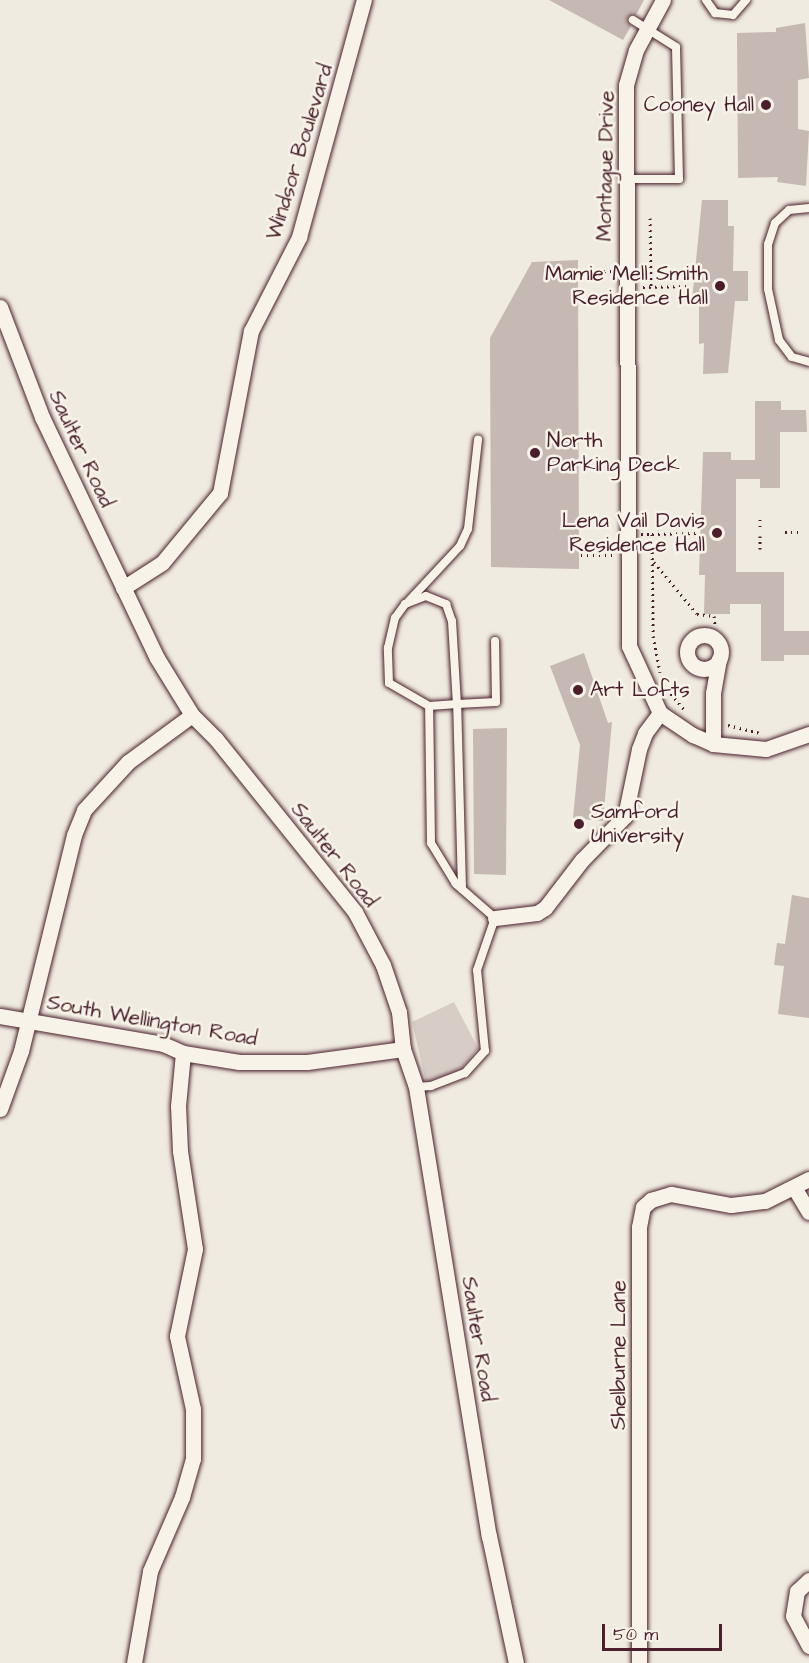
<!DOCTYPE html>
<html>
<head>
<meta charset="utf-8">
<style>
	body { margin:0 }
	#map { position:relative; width:809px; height:1663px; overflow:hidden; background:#f0ebe0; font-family:"Architects Daughter",sans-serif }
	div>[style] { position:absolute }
	.green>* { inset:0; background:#d8cdc6 }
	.building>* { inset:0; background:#c6b8b3 }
	.path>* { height:3px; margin-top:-1.5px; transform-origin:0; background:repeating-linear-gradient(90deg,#4a1f2b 0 1.5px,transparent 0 6px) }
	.roads { filter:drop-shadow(0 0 2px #4a1f2b) drop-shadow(0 0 2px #4a1f2b) }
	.lane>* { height:8px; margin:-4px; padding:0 4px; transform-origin:4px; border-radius:4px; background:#f7f3e8 }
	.street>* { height:15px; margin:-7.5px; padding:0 7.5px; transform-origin:7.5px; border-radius:7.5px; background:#f7f3e8 }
	.street>.ring { margin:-7.5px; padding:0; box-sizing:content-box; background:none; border:15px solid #f7f3e8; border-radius:50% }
	.dots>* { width:16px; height:16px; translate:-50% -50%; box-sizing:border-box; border:3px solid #f7f3e8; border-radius:50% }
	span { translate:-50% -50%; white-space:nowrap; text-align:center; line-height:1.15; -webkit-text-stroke:5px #f7f3e8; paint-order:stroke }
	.poi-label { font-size:21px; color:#4a1f2b }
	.right { translate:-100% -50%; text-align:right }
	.left { translate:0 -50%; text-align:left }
	.street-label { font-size:21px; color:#4a1f2b }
	.scale { position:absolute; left:602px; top:1624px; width:120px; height:27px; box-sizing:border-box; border:3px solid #4a1f2b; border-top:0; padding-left:8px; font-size:18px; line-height:21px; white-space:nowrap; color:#4a1f2b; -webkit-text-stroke:4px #f7f3e8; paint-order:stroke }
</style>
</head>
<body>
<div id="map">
	<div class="green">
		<i style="clip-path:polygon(454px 1002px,478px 1048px,460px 1070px,426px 1082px,412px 1022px)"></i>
	</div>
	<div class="building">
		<i style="clip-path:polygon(549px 0,644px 0,636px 15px,628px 17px,631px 26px,623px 40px)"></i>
		<i style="clip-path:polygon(805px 23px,809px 78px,798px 80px,798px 129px,809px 131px,806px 186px,777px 182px,778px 177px,738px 178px,737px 33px,776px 32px,776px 28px)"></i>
		<i style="clip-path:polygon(702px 200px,728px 200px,728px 226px,734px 226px,733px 271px,748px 271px,748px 301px,735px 301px,728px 373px,703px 374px,704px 343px,699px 344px,699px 301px,692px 301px)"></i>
		<i style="clip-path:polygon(578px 260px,579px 569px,491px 567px,490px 338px,532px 262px)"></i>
		<i style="clip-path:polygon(755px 401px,781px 401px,781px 410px,806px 410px,807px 432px,780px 432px,780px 488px,760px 488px,760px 479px,736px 479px,736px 572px,784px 572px,784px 631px,809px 631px,809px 655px,784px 655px,784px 661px,761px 661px,761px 604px,730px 604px,730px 614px,704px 614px,705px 575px,699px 575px,703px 452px,731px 452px,731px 460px,755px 460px)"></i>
		<i style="clip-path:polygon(584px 653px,608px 723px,612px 722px,603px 821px,573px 818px,580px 745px,550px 666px)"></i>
		<i style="clip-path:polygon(507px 728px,506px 875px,474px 874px,473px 729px)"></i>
		<i style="clip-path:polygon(792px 895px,809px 898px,809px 1018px,778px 1014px,784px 966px,774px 965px,777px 943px,785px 944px)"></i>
	</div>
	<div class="path">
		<i style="left:650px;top:218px;width:69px;rotate:89.2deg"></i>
		<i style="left:580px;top:272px;width:32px;rotate:-2deg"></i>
		<i style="left:643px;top:287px;width:46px;rotate:-1.2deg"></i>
		<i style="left:760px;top:527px;width:10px;rotate:-90deg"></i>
		<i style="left:785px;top:532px;width:15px"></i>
		<i style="left:641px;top:534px;width:11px"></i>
		<i style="left:652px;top:534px;width:102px;rotate:89.4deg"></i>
		<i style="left:653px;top:636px;width:37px;rotate:79deg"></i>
		<i style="left:652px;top:534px;width:45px;rotate:-1.3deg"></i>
		<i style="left:760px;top:549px;width:13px;rotate:-90deg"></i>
		<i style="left:581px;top:555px;width:32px"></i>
		<i style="left:654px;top:562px;width:67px;rotate:50.4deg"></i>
		<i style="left:697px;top:614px;width:17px;rotate:7deg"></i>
		<i style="left:714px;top:616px;width:10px;rotate:84deg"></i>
		<i style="left:667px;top:689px;width:26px;rotate:50deg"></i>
		<i style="left:728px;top:725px;width:32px;rotate:14deg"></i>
	</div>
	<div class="roads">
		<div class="lane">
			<i style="left:706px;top:0;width:16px;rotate:55deg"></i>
			<i style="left:715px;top:13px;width:18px;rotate:6deg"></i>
			<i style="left:733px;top:15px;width:20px;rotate:-49deg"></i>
			<i style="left:626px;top:179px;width:53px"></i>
			<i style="left:679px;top:179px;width:132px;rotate:-91.3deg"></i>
			<i style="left:676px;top:47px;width:51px;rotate:-147.9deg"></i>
			<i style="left:809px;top:208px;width:20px;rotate:174deg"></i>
			<i style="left:789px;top:210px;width:19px;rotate:137deg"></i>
			<i style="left:775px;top:223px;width:22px;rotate:108deg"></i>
			<i style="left:768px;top:244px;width:45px;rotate:90deg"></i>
			<i style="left:768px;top:289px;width:52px;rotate:77.8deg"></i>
			<i style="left:779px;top:340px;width:21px;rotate:53deg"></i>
			<i style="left:792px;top:357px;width:18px;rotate:16deg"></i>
			<i style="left:407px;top:603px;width:78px;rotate:-47.1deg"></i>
			<i style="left:460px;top:546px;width:19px;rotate:-65deg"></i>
			<i style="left:468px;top:529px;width:90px;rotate:-83.6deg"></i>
			<i style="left:462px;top:889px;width:185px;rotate:-91.5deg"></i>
			<i style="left:457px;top:704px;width:39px;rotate:-3deg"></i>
			<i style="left:496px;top:702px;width:61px;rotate:-90.9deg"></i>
			<i style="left:416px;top:1087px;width:15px;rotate:-4deg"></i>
			<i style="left:431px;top:1086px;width:36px;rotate:-21deg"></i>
			<i style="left:465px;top:1073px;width:30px;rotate:-48deg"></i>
			<i style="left:485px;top:1051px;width:81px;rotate:-95.6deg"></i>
			<i style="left:477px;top:970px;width:55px;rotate:-70.9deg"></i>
			<i style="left:495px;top:918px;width:52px;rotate:-138.9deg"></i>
			<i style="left:456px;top:884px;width:48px;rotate:-121.4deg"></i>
			<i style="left:431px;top:843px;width:137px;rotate:-90.8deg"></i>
			<i style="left:429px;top:706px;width:46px;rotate:-150.1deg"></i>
			<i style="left:389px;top:683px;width:35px;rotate:-92deg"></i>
			<i style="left:388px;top:648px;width:31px;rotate:-77deg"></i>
			<i style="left:395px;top:618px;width:17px;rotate:-54deg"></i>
			<i style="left:405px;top:604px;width:22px;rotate:-21deg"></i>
			<i style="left:426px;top:596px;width:22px;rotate:22deg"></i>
			<i style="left:446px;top:604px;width:18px;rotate:71deg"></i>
			<i style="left:452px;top:621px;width:83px;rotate:86.6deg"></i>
			<i style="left:457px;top:704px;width:28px;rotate:176deg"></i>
		</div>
		<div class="street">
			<i style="left:663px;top:0;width:57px;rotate:118.4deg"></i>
			<i style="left:636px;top:50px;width:36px;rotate:106deg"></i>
			<i style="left:626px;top:85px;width:561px;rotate:89.69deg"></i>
			<i style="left:629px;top:646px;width:74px;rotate:65.2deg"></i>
			<i style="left:660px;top:713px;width:40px;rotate:34deg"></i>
			<i style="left:693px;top:735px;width:22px;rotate:24deg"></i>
			<i style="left:713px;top:744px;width:53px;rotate:5.4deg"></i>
			<i style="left:766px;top:749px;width:46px;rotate:-19.2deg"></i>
			<i style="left:0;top:307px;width:118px;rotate:69.1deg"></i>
			<i style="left:42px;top:417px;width:267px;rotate:64.5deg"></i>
			<i style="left:157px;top:658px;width:67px;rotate:58.4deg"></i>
			<i style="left:192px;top:715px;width:34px;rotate:45deg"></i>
			<i style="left:216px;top:739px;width:222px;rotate:51.2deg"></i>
			<i style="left:355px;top:912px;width:60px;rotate:62.2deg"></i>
			<i style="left:383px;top:965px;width:50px;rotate:71.2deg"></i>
			<i style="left:399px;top:1012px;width:37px;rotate:84deg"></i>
			<i style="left:403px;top:1049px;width:40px;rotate:71.1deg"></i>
			<i style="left:416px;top:1087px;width:455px;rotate:80.8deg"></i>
			<i style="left:489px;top:1536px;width:130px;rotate:78deg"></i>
			<i style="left:123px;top:588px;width:46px;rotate:-32.7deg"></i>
			<i style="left:162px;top:563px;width:91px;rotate:-50.4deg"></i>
			<i style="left:220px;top:493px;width:165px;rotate:-79.2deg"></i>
			<i style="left:251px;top:331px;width:106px;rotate:-62.9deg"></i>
			<i style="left:299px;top:237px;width:246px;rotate:-74.7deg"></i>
			<i class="ring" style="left:687px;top:635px;width:19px;height:19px"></i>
			<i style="left:713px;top:744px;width:51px;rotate:-90deg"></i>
			<i style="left:713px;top:693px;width:34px;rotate:-80deg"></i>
			<i style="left:495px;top:918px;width:42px;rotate:-6.8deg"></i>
			<i style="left:537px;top:913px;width:9px;rotate:-32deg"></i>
			<i style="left:545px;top:908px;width:61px;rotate:-52.4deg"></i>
			<i style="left:582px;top:860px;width:62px;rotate:-45.7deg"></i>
			<i style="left:625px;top:816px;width:68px;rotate:-78.2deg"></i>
			<i style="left:639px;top:749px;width:17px;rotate:-69deg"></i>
			<i style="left:645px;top:733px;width:25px;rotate:-53deg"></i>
			<i style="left:0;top:1016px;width:165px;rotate:9.7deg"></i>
			<i style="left:163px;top:1044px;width:22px;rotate:24deg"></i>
			<i style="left:183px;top:1053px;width:57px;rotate:9.1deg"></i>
			<i style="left:239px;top:1062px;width:68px"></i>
			<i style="left:307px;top:1062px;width:97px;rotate:-7.7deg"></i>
			<i style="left:0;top:1109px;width:62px;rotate:-70.1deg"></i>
			<i style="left:21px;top:1051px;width:222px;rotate:-76.2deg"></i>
			<i style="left:74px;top:835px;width:27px;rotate:-68deg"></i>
			<i style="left:84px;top:810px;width:65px;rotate:-47.5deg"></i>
			<i style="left:128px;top:762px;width:79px;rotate:-36.3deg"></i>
			<i style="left:795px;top:1189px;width:27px;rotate:59deg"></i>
			<i style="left:809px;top:1580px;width:16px;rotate:137deg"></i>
			<i style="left:797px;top:1591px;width:25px;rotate:99deg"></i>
			<i style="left:793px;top:1616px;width:34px;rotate:62deg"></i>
			<i style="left:134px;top:1663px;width:93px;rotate:-80.1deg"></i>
			<i style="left:150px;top:1571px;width:81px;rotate:-66.6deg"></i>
			<i style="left:182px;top:1497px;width:40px;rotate:-74deg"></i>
			<i style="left:193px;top:1459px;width:50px;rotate:-90deg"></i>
			<i style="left:193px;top:1409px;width:75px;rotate:-102.4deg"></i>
			<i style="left:177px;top:1336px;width:89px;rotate:-78.3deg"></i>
			<i style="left:195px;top:1249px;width:99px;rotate:-98.7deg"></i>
			<i style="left:180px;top:1151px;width:45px;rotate:-92.5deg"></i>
			<i style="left:178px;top:1106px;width:53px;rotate:-84.6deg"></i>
			<i style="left:639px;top:1663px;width:436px;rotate:-90deg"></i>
			<i style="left:639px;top:1227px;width:20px;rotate:-79deg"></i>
			<i style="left:643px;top:1207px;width:11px;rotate:-41deg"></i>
			<i style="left:651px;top:1200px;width:21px;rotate:-17deg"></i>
			<i style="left:671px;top:1194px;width:61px;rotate:10.4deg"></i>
			<i style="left:731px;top:1205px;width:34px;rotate:-7deg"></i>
			<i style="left:765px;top:1201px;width:49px;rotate:-26.6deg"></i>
		</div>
	</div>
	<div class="dots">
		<i style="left:766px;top:105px;background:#4a1f2b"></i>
		<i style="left:720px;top:286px;background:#4a1f2b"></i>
		<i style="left:535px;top:453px;background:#4a1f2b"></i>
		<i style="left:717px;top:533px;background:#4a1f2b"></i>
		<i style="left:578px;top:690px;background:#4a1f2b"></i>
		<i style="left:579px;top:824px;background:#4a1f2b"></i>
	</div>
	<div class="poi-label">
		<span class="right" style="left:754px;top:105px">Cooney Hall</span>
		<span class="right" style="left:708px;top:286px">Mamie Mell Smith<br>Residence Hall</span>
		<span class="left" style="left:547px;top:453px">North<br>Parking Deck</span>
		<span class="right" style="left:705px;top:533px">Lena Vail Davis<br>Residence Hall</span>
		<span class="left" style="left:590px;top:690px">Art Lofts</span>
		<span class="left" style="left:591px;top:824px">Samford<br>University</span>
	</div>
	<div class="street-label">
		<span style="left:300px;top:152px;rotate:-73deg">Windsor Boulevard</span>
		<span style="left:606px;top:166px;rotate:-89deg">Montague Drive</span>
		<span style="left:81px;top:449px;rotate:65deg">Saulter Road</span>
		<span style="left:334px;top:855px;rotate:52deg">Saulter Road</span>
		<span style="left:152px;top:1021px;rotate:10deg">South Wellington Road</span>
		<span style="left:478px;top:1339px;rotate:81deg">Saulter Road</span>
		<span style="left:619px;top:1355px;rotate:-90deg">Shelburne Lane</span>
	</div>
	<div class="scale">50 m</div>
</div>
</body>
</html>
